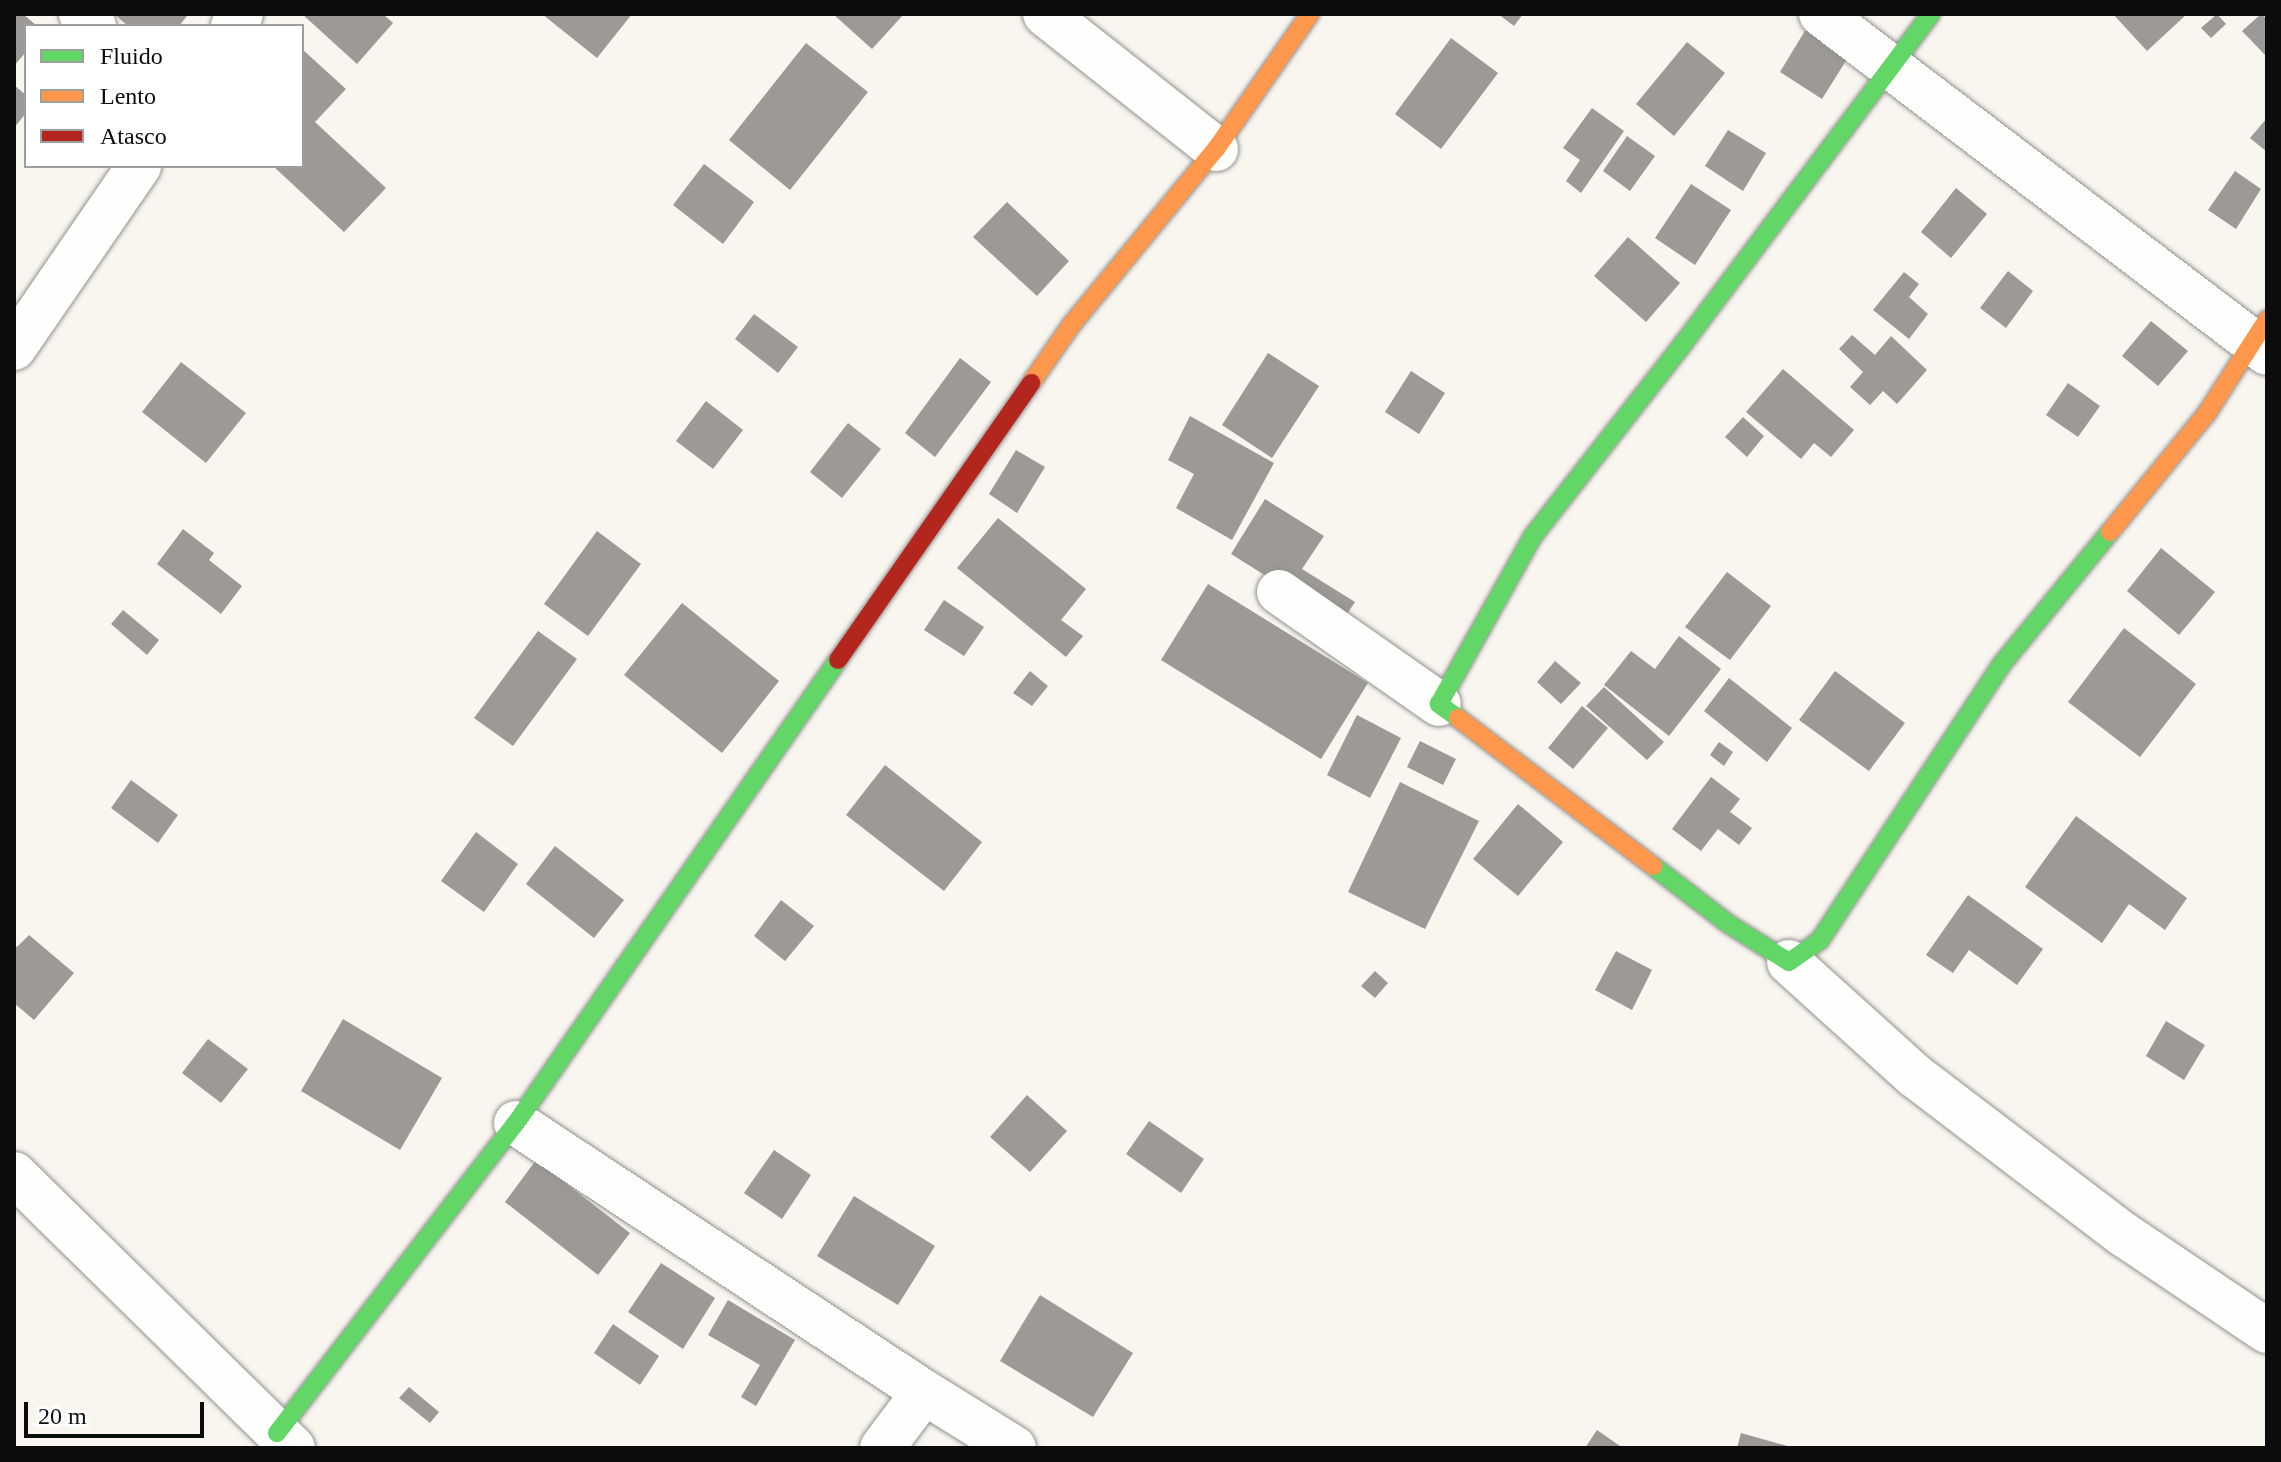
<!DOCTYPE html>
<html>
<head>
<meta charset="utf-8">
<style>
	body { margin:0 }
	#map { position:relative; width:2281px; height:1462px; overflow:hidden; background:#f9f6f0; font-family:Georgia,serif }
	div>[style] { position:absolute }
	.building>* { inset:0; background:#9c9996 }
	.roads { filter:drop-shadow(0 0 2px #93918f) drop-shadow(0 0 2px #93918f) }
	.street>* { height:44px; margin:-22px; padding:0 22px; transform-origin:22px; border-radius:22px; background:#fefefd }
	.fast>* { height:18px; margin:-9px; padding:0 9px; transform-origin:9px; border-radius:9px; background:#63d668 }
	.slow>* { height:18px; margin:-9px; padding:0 9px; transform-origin:9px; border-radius:9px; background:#ff974d }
	.jam>* { height:18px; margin:-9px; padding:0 9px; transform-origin:9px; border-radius:9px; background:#b3261e }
	span { translate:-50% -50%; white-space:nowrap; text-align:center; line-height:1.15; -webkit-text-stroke:8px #fff; paint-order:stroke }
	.frame { position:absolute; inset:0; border:16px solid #0c0c0c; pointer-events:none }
	.legend { position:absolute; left:24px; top:24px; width:280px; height:144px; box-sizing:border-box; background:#fff; border:2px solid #9e9e9e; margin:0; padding:10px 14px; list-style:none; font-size:24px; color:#0c0c0c }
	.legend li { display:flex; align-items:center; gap:16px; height:40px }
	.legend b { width:40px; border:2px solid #9e9e9e }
	.scale { position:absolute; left:24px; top:1402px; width:180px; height:36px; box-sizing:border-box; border:4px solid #0c0c0c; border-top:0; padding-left:10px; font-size:24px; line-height:28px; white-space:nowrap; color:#0c0c0c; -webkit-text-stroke:6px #fff; paint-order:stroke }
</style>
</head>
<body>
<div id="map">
	<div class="building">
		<i style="clip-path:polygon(14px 14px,23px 14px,37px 26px,26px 26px,26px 52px,14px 66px)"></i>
		<i style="clip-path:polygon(114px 14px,184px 14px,187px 16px,179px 26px,128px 26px)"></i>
		<i style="clip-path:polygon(302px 14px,383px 14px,393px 23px,357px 64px)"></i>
		<i style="clip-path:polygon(542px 14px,632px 14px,597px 58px)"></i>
		<i style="clip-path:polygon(833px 14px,904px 14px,872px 49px)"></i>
		<i style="clip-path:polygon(1498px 14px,1523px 14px,1514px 26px)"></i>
		<i style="clip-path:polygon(2113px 14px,2187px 14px,2147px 51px)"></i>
		<i style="clip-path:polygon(2217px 14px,2226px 24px,2211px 38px,2201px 28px)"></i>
		<i style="clip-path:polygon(2261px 14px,2267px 19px,2267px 57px,2242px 31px)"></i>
		<i style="clip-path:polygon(1806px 29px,1849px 56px,1822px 99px,1780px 72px)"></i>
		<i style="clip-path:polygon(1451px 38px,1498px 73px,1441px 149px,1395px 114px)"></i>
		<i style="clip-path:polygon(1687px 42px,1725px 73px,1674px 136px,1636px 104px)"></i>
		<i style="clip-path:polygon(806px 43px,868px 92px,790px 190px,729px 140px)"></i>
		<i style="clip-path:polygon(302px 49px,346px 89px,315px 122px,386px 188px,344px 232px,273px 166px,302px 166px)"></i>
		<i style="clip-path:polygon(14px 85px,26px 95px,26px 113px,14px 128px)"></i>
		<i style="clip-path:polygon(1592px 108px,1624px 131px,1581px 193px,1566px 181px,1580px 160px,1563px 148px)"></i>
		<i style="clip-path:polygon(2267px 118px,2267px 152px,2250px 138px)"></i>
		<i style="clip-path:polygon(1728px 130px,1766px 153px,1743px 191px,1705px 166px)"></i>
		<i style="clip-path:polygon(1627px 136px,1655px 156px,1630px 191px,1603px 171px)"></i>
		<i style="clip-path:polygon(704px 164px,754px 202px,723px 244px,673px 205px)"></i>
		<i style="clip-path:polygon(2235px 171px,2261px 189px,2236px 229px,2208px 210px)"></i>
		<i style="clip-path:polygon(1691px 184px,1731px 210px,1695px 265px,1655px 238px)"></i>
		<i style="clip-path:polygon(1956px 188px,1987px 214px,1951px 258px,1921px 232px)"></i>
		<i style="clip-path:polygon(1007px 202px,1069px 261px,1037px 296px,973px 237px)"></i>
		<i style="clip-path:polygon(1628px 237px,1680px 283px,1646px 322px,1594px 276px)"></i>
		<i style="clip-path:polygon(2008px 271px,2033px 291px,2006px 328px,1980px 308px)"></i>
		<i style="clip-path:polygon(1904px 272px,1919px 284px,1909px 297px,1928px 314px,1909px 339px,1873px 310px)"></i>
		<i style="clip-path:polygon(754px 314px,798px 347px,778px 373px,735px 339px)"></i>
		<i style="clip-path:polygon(2151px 321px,2188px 351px,2158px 386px,2122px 356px)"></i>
		<i style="clip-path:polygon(1852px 335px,1875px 355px,1891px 336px,1927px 370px,1897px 404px,1883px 391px,1870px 405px,1850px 387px,1863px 372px,1839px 349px)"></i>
		<i style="clip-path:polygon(1268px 353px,1319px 386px,1272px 458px,1222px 425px)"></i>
		<i style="clip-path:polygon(960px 358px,991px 382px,935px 457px,905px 433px)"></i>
		<i style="clip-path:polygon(181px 362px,246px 413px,206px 463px,142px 412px)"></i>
		<i style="clip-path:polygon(1783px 369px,1854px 430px,1831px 457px,1814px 443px,1801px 459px,1746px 412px)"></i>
		<i style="clip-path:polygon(1411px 371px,1445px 393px,1419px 434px,1385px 412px)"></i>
		<i style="clip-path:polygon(2068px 383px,2100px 406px,2078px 437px,2046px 415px)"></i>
		<i style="clip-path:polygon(706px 401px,743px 430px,713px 469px,676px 441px)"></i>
		<i style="clip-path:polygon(1190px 416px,1274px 463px,1232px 540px,1176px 508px,1194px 474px,1168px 460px)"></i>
		<i style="clip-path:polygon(1743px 417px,1764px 436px,1747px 457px,1725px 437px)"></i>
		<i style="clip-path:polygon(848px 423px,881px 449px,842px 498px,810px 472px)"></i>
		<i style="clip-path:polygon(1016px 450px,1045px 467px,1017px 513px,989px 494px)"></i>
		<i style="clip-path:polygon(1265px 499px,1324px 536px,1302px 569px,1355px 602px,1341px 623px,1231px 554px)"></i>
		<i style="clip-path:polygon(998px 518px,1086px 589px,1061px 620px,1083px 636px,1066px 657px,957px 568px)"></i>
		<i style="clip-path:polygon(183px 529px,214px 553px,209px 560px,242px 586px,221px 614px,157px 564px)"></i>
		<i style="clip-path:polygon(597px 531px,641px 564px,588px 636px,544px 604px)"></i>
		<i style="clip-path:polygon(2161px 548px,2215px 592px,2179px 635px,2127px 591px)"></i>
		<i style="clip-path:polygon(1727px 572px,1771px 606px,1730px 660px,1685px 627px)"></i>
		<i style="clip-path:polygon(1208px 584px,1368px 683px,1321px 759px,1161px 660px)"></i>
		<i style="clip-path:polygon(944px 600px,984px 627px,964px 656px,924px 630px)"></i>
		<i style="clip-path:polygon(682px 603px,779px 681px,722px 753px,624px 675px)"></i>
		<i style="clip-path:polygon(123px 610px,159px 640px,147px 655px,111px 624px)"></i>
		<i style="clip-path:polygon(2124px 628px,2196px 684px,2140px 757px,2068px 702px)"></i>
		<i style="clip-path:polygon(538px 631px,577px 659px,513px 746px,474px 718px)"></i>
		<i style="clip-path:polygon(1679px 636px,1721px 669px,1669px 736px,1604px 685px,1631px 651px,1655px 669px)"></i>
		<i style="clip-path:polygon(1555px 661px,1581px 683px,1561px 704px,1537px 682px)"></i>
		<i style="clip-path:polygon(1030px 671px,1048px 686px,1032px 706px,1013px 693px)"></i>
		<i style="clip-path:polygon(1835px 671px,1905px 723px,1869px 771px,1799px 720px)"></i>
		<i style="clip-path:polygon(1729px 678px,1792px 728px,1767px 762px,1704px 711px)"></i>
		<i style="clip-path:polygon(1604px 687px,1664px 742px,1647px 760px,1586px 706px)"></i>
		<i style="clip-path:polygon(1582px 706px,1608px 728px,1573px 769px,1548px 748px)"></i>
		<i style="clip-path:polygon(1357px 715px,1401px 738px,1370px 798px,1327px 775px)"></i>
		<i style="clip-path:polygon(1420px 741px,1456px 759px,1443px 785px,1407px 767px)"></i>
		<i style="clip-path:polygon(1719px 742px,1733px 752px,1724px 766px,1710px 755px)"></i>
		<i style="clip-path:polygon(885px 765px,982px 842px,944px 891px,846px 815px)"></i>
		<i style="clip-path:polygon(1711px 777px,1740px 799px,1730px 812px,1752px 828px,1739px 845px,1718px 829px,1701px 851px,1672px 829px)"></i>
		<i style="clip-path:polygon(131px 780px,178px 815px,158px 843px,111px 808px)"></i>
		<i style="clip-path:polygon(1400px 782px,1479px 821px,1425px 929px,1348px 892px)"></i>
		<i style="clip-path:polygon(1518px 804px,1563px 842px,1518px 896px,1473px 859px)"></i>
		<i style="clip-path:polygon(2076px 816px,2187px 898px,2165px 930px,2129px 904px,2102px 943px,2025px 887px)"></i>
		<i style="clip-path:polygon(476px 832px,518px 864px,484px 912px,441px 881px)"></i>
		<i style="clip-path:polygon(555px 846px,624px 900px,594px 938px,526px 884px)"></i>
		<i style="clip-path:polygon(1968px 895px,2043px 949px,2017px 985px,1969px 950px,1953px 973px,1926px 955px)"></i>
		<i style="clip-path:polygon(781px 900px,814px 926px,785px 961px,754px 936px)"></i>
		<i style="clip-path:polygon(29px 935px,74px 973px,34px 1020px,14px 1003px,14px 944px,17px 947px)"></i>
		<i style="clip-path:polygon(1616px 951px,1652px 970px,1632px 1010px,1595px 990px)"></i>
		<i style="clip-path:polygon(1375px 971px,1388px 983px,1375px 998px,1361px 986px)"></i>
		<i style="clip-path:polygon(343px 1019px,442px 1078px,400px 1150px,301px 1091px)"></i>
		<i style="clip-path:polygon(2166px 1021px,2205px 1045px,2184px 1080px,2146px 1056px)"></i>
		<i style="clip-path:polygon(208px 1039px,248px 1069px,221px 1103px,182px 1073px)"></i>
		<i style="clip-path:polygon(1027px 1095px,1067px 1131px,1030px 1172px,990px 1137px)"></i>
		<i style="clip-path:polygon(1149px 1121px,1204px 1159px,1181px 1193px,1126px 1154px)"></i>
		<i style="clip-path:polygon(774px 1150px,811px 1175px,782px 1219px,744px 1193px)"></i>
		<i style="clip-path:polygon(536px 1160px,630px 1233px,598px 1275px,505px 1202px)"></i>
		<i style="clip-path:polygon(854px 1196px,935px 1246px,898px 1305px,817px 1256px)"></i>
		<i style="clip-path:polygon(661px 1263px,715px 1298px,683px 1349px,628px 1312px)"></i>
		<i style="clip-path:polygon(1040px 1295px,1133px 1353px,1093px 1417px,1000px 1361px)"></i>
		<i style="clip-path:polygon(728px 1300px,795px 1340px,756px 1406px,741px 1397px,760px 1365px,708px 1335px)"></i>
		<i style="clip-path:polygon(613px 1324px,659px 1356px,640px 1385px,594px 1353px)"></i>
		<i style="clip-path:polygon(409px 1387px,439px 1412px,430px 1423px,399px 1398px)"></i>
		<i style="clip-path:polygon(1597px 1430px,1623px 1448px,1585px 1448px)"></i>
		<i style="clip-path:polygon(1741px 1433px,1791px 1447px,1791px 1448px,1737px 1448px)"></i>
	</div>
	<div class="roads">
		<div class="street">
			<i style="left:81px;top:14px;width:18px;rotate:43deg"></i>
			<i style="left:1045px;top:14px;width:218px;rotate:38.3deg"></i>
			<i style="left:1821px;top:14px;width:560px;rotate:37.24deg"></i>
			<i style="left:233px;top:26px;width:14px;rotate:-56deg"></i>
			<i style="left:14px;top:348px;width:221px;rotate:-55.5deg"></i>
			<i style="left:1279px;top:592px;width:195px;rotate:35deg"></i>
			<i style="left:1789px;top:962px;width:169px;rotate:42.1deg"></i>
			<i style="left:1914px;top:1075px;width:263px;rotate:37.3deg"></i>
			<i style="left:2123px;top:1234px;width:174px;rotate:34deg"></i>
			<i style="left:516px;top:1123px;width:489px;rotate:33.4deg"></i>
			<i style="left:14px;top:1174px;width:391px;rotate:44.5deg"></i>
			<i style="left:882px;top:1448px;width:70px;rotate:-53.1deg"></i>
			<i style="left:924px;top:1392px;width:106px;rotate:31.9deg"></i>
		</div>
		<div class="fast">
			<i style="left:1458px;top:718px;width:24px;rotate:-144deg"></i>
			<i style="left:1439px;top:704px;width:193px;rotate:-60.8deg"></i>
			<i style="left:1533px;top:536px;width:244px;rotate:-52deg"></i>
			<i style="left:1683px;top:344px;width:413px;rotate:-53.1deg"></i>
			<i style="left:1653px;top:866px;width:93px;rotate:37.6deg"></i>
			<i style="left:1727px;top:923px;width:73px;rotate:32.2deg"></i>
			<i style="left:1789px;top:962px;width:38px;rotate:-35deg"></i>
			<i style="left:1820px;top:940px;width:329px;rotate:-56.6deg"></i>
			<i style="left:2001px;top:665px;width:172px;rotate:-50.7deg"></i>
			<i style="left:277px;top:1433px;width:391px;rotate:-52.4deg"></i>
			<i style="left:516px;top:1123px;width:564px;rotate:-55.18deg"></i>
		</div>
		<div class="slow">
			<i style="left:1031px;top:383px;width:72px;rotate:-55.2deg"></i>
			<i style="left:1072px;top:324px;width:227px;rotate:-50.6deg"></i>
			<i style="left:1216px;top:149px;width:165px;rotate:-55.2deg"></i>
			<i style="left:2110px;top:532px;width:154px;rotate:-50.8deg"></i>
			<i style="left:2207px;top:413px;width:111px;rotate:-57.2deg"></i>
			<i style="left:1458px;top:718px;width:245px;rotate:37.2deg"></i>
		</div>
		<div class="jam">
			<i style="left:838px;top:660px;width:338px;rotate:-55.1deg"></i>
		</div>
	</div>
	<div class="frame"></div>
	<ul class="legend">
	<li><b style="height:10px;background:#63d668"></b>Fluido</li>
	<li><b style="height:10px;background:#ff974d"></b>Lento</li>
	<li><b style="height:10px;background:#b3261e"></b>Atasco</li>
	</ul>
	<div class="scale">20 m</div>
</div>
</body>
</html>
